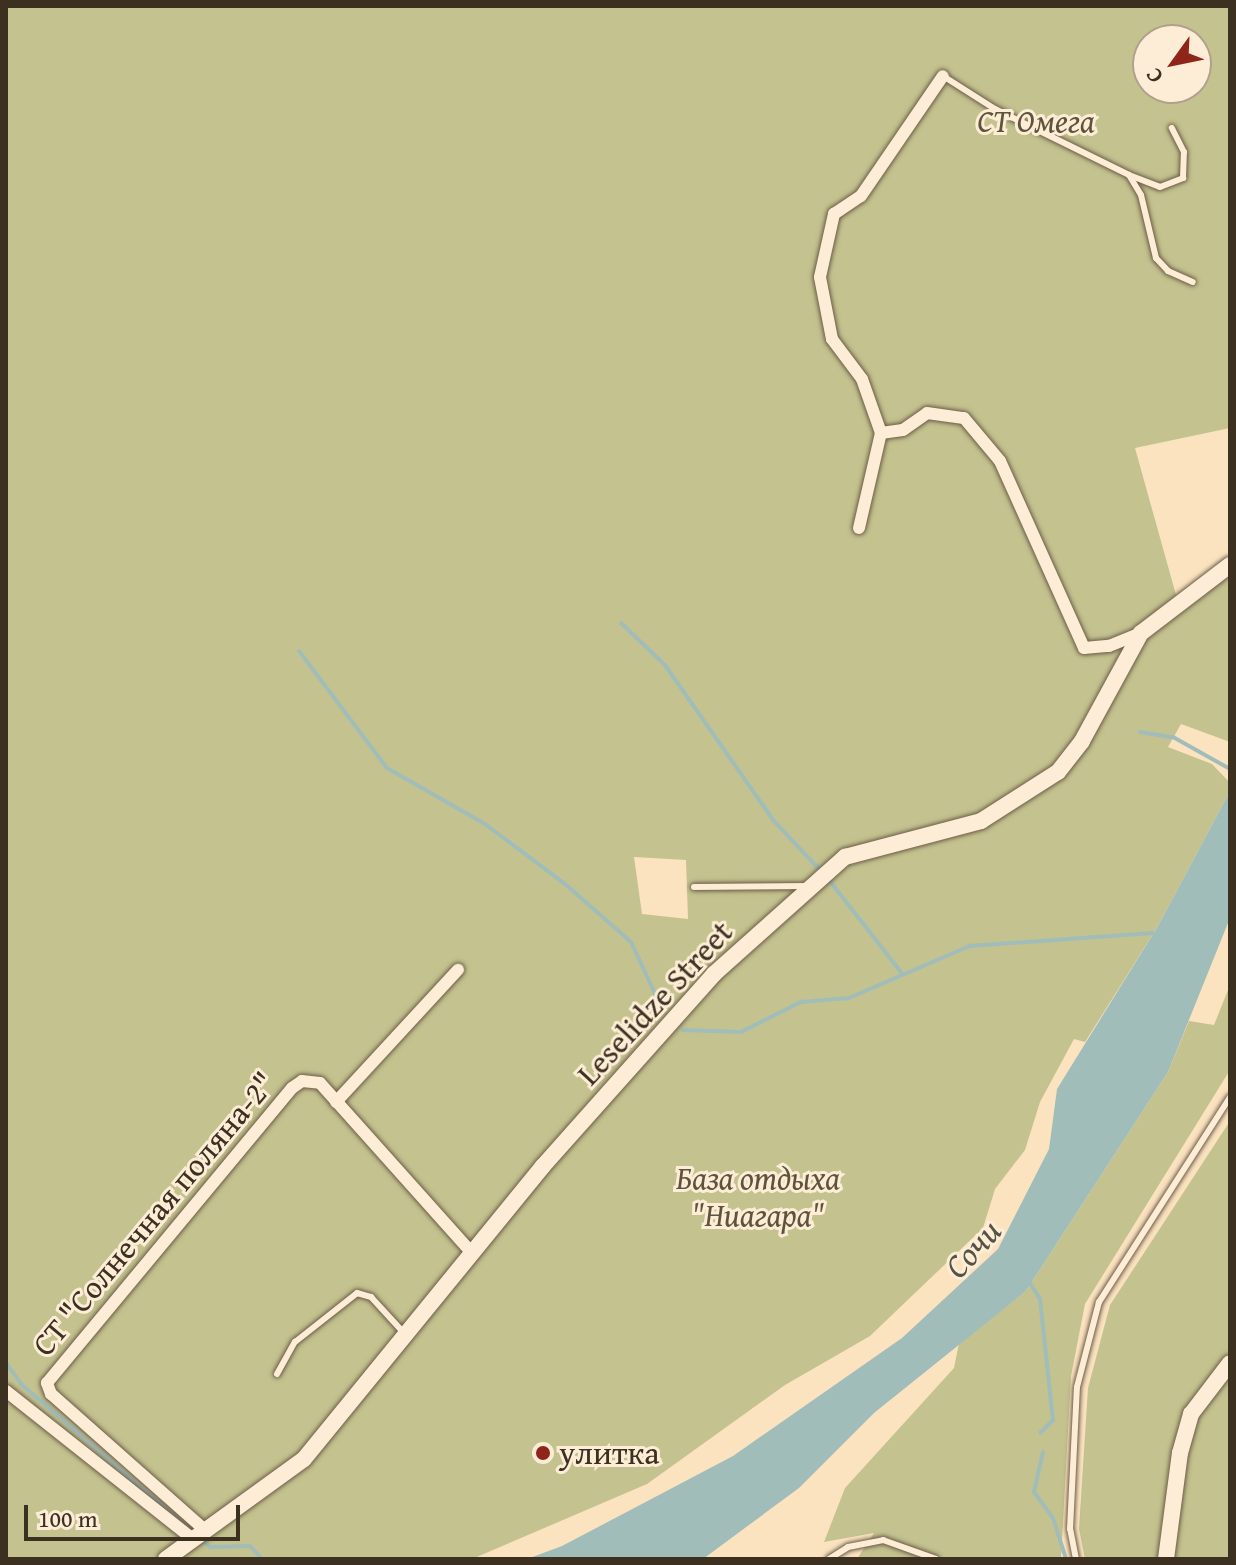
<!DOCTYPE html>
<html>
<head>
<meta charset="utf-8">
<style>
	body { margin:0 }
	#map { position:relative; width:1236px; height:1565px; overflow:hidden; background:#fce3c0; font-family:"Gentium Book Plus",serif }
	div>[style] { position:absolute }
	.green>* { inset:0; background:#c4c28f }
	.water>* { inset:0; background:#a1bdba }
	.stream>* { height:4px; margin:-2px; padding:0 2px; transform-origin:2px; border-radius:2px; background:#a1bdba }
	.roads { filter:drop-shadow(0 0 2px #6c5d48) drop-shadow(0 0 2px #6c5d48) }
	.service>* { height:6px; margin:-3px; padding:0 3px; transform-origin:3px; border-radius:3px; background:#fdedd6 }
	.minor>* { height:12px; margin:-6px; padding:0 6px; transform-origin:6px; border-radius:6px; background:#fdedd6 }
	.tertiary>* { height:16px; margin:-8px; padding:0 8px; transform-origin:8px; border-radius:8px; background:#fdedd6 }
	.dots>* { width:22px; height:22px; translate:-50% -50%; box-sizing:border-box; border:4px solid #fdedd6; border-radius:50% }
	span { translate:-50% -50%; white-space:nowrap; text-align:center; line-height:1.15; -webkit-text-stroke:6px #fdedd6; paint-order:stroke }
	.park-label { font-size:32px; color:#5e543c; font-style:italic }
	.street-label { font-size:32px; color:#3c3020 }
	.poi-label { font-size:32px; color:#3c3020 }
	.left { translate:0 -50%; text-align:left }
	.water-label { font-size:34px; color:#555346; font-style:italic }
	.frame { position:absolute; inset:0; border:8px solid #3c3020; pointer-events:none }
	.north { position:absolute; left:1132px; top:24px; width:80px; height:80px; box-sizing:border-box; background:#fdedd6; border:2px solid #b0a18d; border-radius:50%; rotate:237deg; font-size:22px; font-weight:700; line-height:32px; text-align:center; color:#3c3020 }
	.north::after { content:''; display:block; margin:auto; width:28px; height:36px; background:#8f2418; clip-path:polygon(50% 0,100% 100%,50% 72%,0 100%) }
	.scale { position:absolute; left:24px; top:1505px; width:216px; height:36px; box-sizing:border-box; border:4px solid #3c3020; border-top:0; padding-left:10px; font-size:24px; line-height:28px; white-space:nowrap; color:#3c3020; -webkit-text-stroke:6px #fdedd6; paint-order:stroke }
</style>
</head>
<body>
<div id="map">
	<div class="green">
		<i style="clip-path:polygon(evenodd,6px 6px,1230px 6px,1230px 428px,1135px 448px,1176px 595px,1230px 556px,1230px 742px,1181px 724px,1168px 747px,1212px 764px,1230px 783px,1230px 791px,1158px 926px,1085px 1042px,1074px 1039px,1040px 1102px,1025px 1150px,995px 1189px,983px 1228px,870px 1336px,785px 1385px,647px 1484px,472px 1559px,6px 1559px,6px 6px,1148px 40px,1196px 40px,1196px 88px,1148px 88px,1148px 40px,6px 6px,634px 857px,686px 860px,688px 919px,642px 914px,634px 857px)"></i>
		<i style="clip-path:polygon(1230px 985px,1230px 1070px,1085px 1304px,1071px 1376px,1061px 1559px,857px 1559px,874px 1533px,824px 1542px,845px 1488px,954px 1368px,959px 1343px,1026px 1291px,1168px 1072px,1189px 1021px,1214px 1025px)"></i>
		<i style="clip-path:polygon(1230px 1121px,1230px 1559px,1085px 1559px,1079px 1529px,1088px 1388px,1110px 1305px)"></i>
	</div>
	<div class="water">
		<i style="clip-path:polygon(1230px 791px,1230px 918px,1168px 1072px,1026px 1291px,874px 1413px,799px 1488px,703px 1559px,527px 1559px,562px 1546px,733px 1456px,902px 1338px,998px 1249px,1049px 1149px,1057px 1089px,1158px 926px)"></i>
	</div>
	<div class="stream">
		<i style="left:621px;top:623px;width:61px;rotate:43.7deg"></i>
		<i style="left:665px;top:665px;width:189px;rotate:55.1deg"></i>
		<i style="left:773px;top:820px;width:66px;rotate:46.8deg"></i>
		<i style="left:299px;top:651px;width:146px;rotate:53.1deg"></i>
		<i style="left:387px;top:768px;width:113px;rotate:29.7deg"></i>
		<i style="left:485px;top:824px;width:99px;rotate:36.8deg"></i>
		<i style="left:564px;top:883px;width:89px;rotate:41.4deg"></i>
		<i style="left:631px;top:942px;width:78px;rotate:65.1deg"></i>
		<i style="left:1140px;top:732px;width:33px;rotate:9deg"></i>
		<i style="left:1173px;top:737px;width:65px;rotate:29.3deg"></i>
		<i style="left:829px;top:880px;width:117px;rotate:52deg"></i>
		<i style="left:683px;top:1030px;width:58px;rotate:2deg"></i>
		<i style="left:741px;top:1032px;width:67px;rotate:-26.6deg"></i>
		<i style="left:801px;top:1002px;width:48px;rotate:-4.8deg"></i>
		<i style="left:849px;top:998px;width:132px;rotate:-23.3deg"></i>
		<i style="left:970px;top:946px;width:183px;rotate:-4.1deg"></i>
		<i style="left:1028px;top:1280px;width:22px;rotate:58deg"></i>
		<i style="left:1040px;top:1299px;width:122px;rotate:83.9deg"></i>
		<i style="left:1053px;top:1420px;width:18px;rotate:135deg"></i>
		<i style="left:6px;top:1363px;width:26px;rotate:54deg"></i>
		<i style="left:21px;top:1384px;width:224px;rotate:40.7deg"></i>
		<i style="left:1043px;top:1452px;width:41px;rotate:102.7deg"></i>
		<i style="left:1034px;top:1492px;width:32px;rotate:54deg"></i>
		<i style="left:1053px;top:1518px;width:43px;rotate:72.4deg"></i>
		<i style="left:205px;top:1542px;width:7px;rotate:45deg"></i>
		<i style="left:210px;top:1547px;width:40px;rotate:-1.4deg"></i>
		<i style="left:250px;top:1546px;width:18px;rotate:47deg"></i>
	</div>
	<div class="roads">
		<div class="service">
			<i style="left:943px;top:76px;width:62px;rotate:32.4deg"></i>
			<i style="left:995px;top:109px;width:149px;rotate:26.2deg"></i>
			<i style="left:1129px;top:175px;width:23px;rotate:59deg"></i>
			<i style="left:1141px;top:195px;width:65px;rotate:76.6deg"></i>
			<i style="left:1156px;top:258px;width:18px;rotate:47deg"></i>
			<i style="left:1168px;top:271px;width:27px;rotate:24deg"></i>
			<i style="left:1129px;top:175px;width:33px;rotate:21deg"></i>
			<i style="left:1160px;top:187px;width:25px;rotate:-21deg"></i>
			<i style="left:1183px;top:178px;width:26px;rotate:-88deg"></i>
			<i style="left:1184px;top:152px;width:27px;rotate:-117deg"></i>
			<i style="left:694px;top:887px;width:112px;rotate:-0.5deg"></i>
			<i style="left:277px;top:1374px;width:37px;rotate:-61deg"></i>
			<i style="left:295px;top:1342px;width:79px;rotate:-38.3deg"></i>
			<i style="left:357px;top:1293px;width:15px;rotate:16deg"></i>
			<i style="left:371px;top:1297px;width:49px;rotate:47.5deg"></i>
			<i style="left:829px;top:1559px;width:22px;rotate:-32deg"></i>
			<i style="left:848px;top:1547px;width:36px;rotate:-11deg"></i>
			<i style="left:883px;top:1540px;width:56px;rotate:19.7deg"></i>
			<i style="left:1076px;top:1559px;width:31px;rotate:-101deg"></i>
			<i style="left:1070px;top:1529px;width:142px;rotate:-87.2deg"></i>
			<i style="left:1077px;top:1387px;width:88px;rotate:-75.5deg"></i>
			<i style="left:1099px;top:1302px;width:243px;rotate:-57.4deg"></i>
		</div>
		<div class="minor">
			<i style="left:881px;top:433px;width:22px;rotate:-8deg"></i>
			<i style="left:903px;top:430px;width:29px;rotate:-35deg"></i>
			<i style="left:927px;top:413px;width:37px;rotate:8deg"></i>
			<i style="left:964px;top:418px;width:56px;rotate:50.1deg"></i>
			<i style="left:1000px;top:461px;width:205px;rotate:65.8deg"></i>
			<i style="left:1084px;top:648px;width:25px;rotate:-5deg"></i>
			<i style="left:1109px;top:646px;width:35px;rotate:-22deg"></i>
			<i style="left:859px;top:528px;width:98px;rotate:-77deg"></i>
			<i style="left:881px;top:433px;width:57px;rotate:-109.4deg"></i>
			<i style="left:862px;top:379px;width:50px;rotate:-126.9deg"></i>
			<i style="left:832px;top:339px;width:63px;rotate:-101deg"></i>
			<i style="left:820px;top:277px;width:65px;rotate:-77.5deg"></i>
			<i style="left:834px;top:214px;width:32px;rotate:-34deg"></i>
			<i style="left:861px;top:196px;width:145px;rotate:-55.7deg"></i>
			<i style="left:336px;top:1102px;width:180px;rotate:-47.3deg"></i>
			<i style="left:6px;top:1391px;width:240px;rotate:38.4deg"></i>
			<i style="left:206px;top:1531px;width:207px;rotate:-138.5deg"></i>
			<i style="left:51px;top:1394px;width:12px;rotate:-110deg"></i>
			<i style="left:47px;top:1383px;width:383px;rotate:-50.3deg"></i>
			<i style="left:292px;top:1088px;width:12px;rotate:-35deg"></i>
			<i style="left:302px;top:1081px;width:18px;rotate:6deg"></i>
			<i style="left:320px;top:1083px;width:228px;rotate:48.2deg"></i>
		</div>
		<div class="tertiary">
			<i style="left:166px;top:1559px;width:170px;rotate:-35.9deg"></i>
			<i style="left:304px;top:1459px;width:378px;rotate:-50.8deg"></i>
			<i style="left:543px;top:1166px;width:257px;rotate:-48.3deg"></i>
			<i style="left:714px;top:974px;width:176px;rotate:-41.8deg"></i>
			<i style="left:845px;top:857px;width:141px;rotate:-14.8deg"></i>
			<i style="left:981px;top:821px;width:91px;rotate:-32.5deg"></i>
			<i style="left:1058px;top:772px;width:39px;rotate:-52deg"></i>
			<i style="left:1082px;top:741px;width:123px;rotate:-61.4deg"></i>
			<i style="left:1141px;top:633px;width:112px;rotate:-37.4deg"></i>
			<i style="left:1166px;top:1559px;width:107px;rotate:-82.5deg"></i>
			<i style="left:1180px;top:1453px;width:41px;rotate:-74.2deg"></i>
			<i style="left:1191px;top:1414px;width:64px;rotate:-52.6deg"></i>
		</div>
	</div>
	<div class="dots">
		<i style="left:543px;top:1453px;background:#8f2418"></i>
	</div>
	<div class="park-label">
		<span style="left:1036px;top:121px">СТ Омега</span>
		<span style="left:758px;top:1197px">База отдыха<br>"Ниагара"</span>
	</div>
	<div class="street-label">
		<span style="left:655px;top:1003px;rotate:-47deg">Leselidze Street</span>
		<span style="left:154px;top:1214px;rotate:-50deg">СТ "Солнечная поляна-2"</span>
	</div>
	<div class="poi-label">
		<span class="left" style="left:559px;top:1453px">улитка</span>
	</div>
	<div class="water-label">
		<span style="left:972px;top:1248px;rotate:-48deg">Сочи</span>
	</div>
	<div class="frame"></div>
	<div class="north">С</div>
	<div class="scale">100 m</div>
</div>
</body>
</html>
